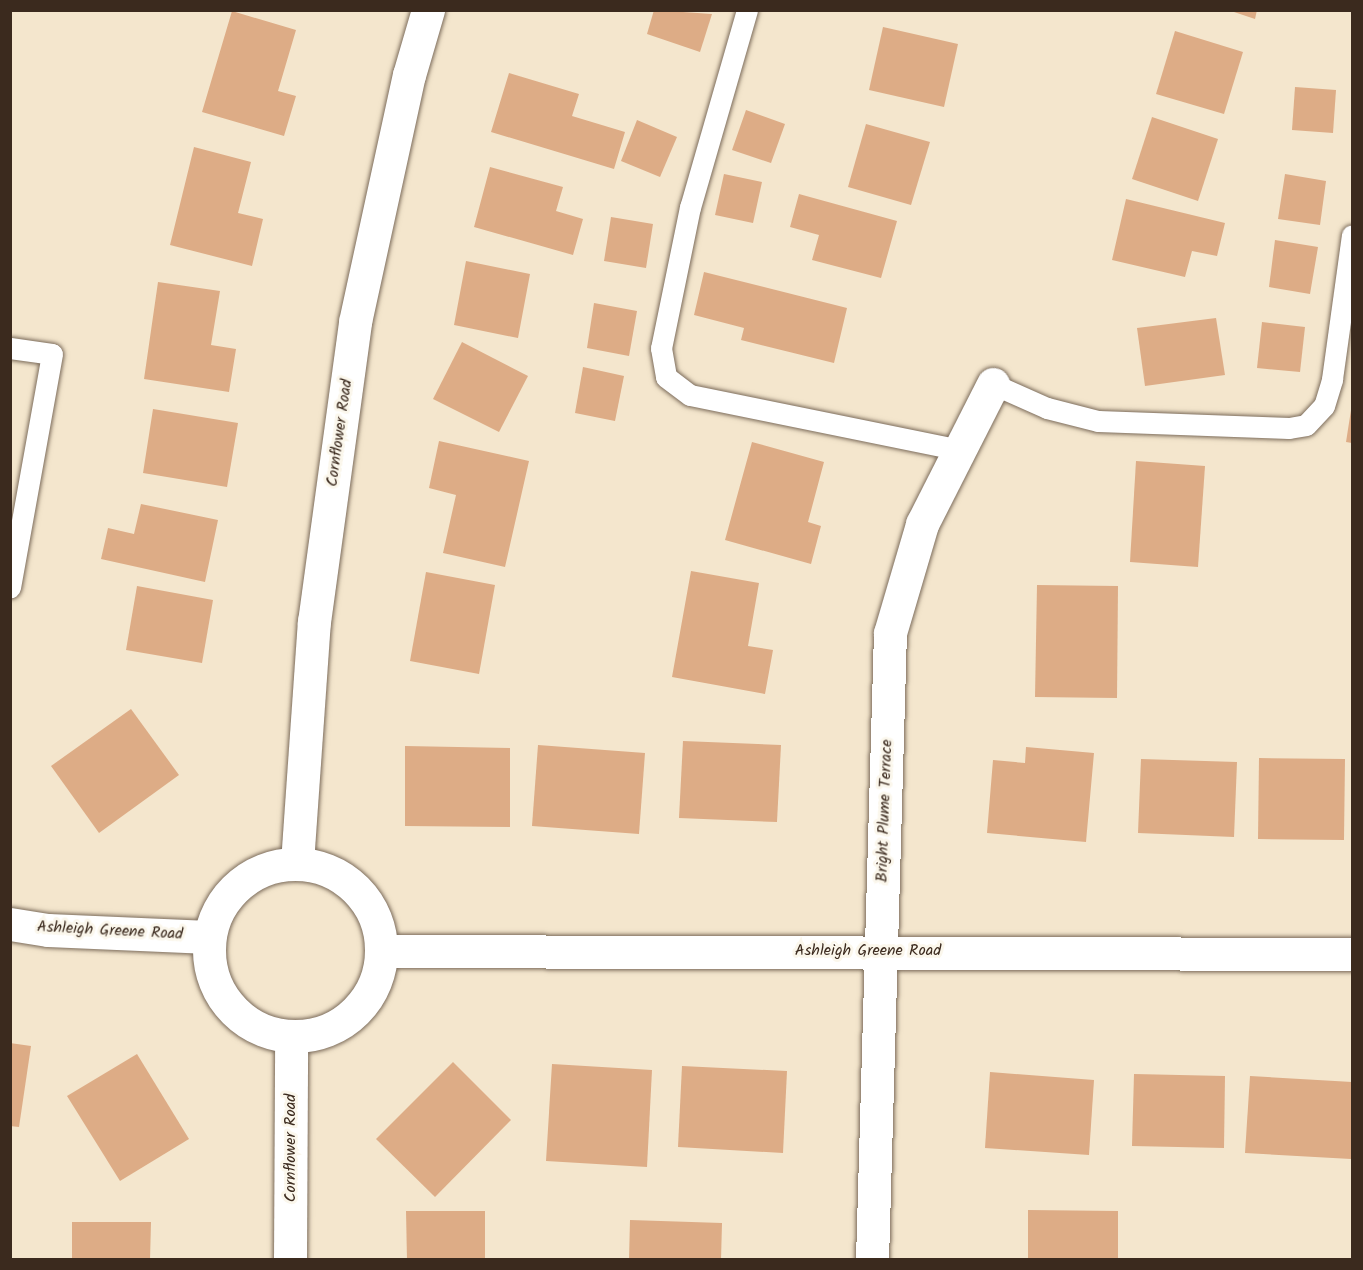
<!DOCTYPE html>
<html>
<head>
<meta charset="utf-8">
<style>
	body { margin:0 }
	#map { position:relative; width:1363px; height:1270px; overflow:hidden; background:#f4e6cd; font-family:Kalam,sans-serif }
	div>[style] { position:absolute }
	.building>* { inset:0; background:#ddac86 }
	.roads { filter:drop-shadow(0 0 2px #7c6c5b) drop-shadow(0 0 2px #7c6c5b) }
	.lane>* { height:21px; margin:-10.5px; padding:0 10.5px; transform-origin:10.5px; border-radius:10.5px; background:#fff }
	.street>* { height:33px; margin:-16.5px; padding:0 16.5px; transform-origin:16.5px; border-radius:16.5px; background:#fff }
	.street>.ring { margin:-16.5px; padding:0; box-sizing:content-box; background:none; border:33px solid #fff; border-radius:50% }
	span { translate:-50% -50%; white-space:nowrap; text-align:center; line-height:1.15; -webkit-text-stroke:6px #fbf7ec; paint-order:stroke }
	.street-label { font-size:16px; color:#3b2a1e }
	.frame { position:absolute; inset:0; border:12px solid #3b2a1e; pointer-events:none }
</style>
</head>
<body>
<div id="map">
	<div class="building">
		<i style="clip-path:polygon(654px 10px,712px 14px,700px 52px,647px 34px)"></i>
		<i style="clip-path:polygon(1228px 10px,1257px 10px,1255px 19px)"></i>
		<i style="clip-path:polygon(232px 11px,296px 30px,278px 91px,296px 96px,284px 136px,202px 112px)"></i>
		<i style="clip-path:polygon(883px 27px,958px 44px,944px 107px,869px 90px)"></i>
		<i style="clip-path:polygon(1175px 31px,1243px 52px,1224px 114px,1156px 94px)"></i>
		<i style="clip-path:polygon(509px 73px,579px 94px,572px 116px,625px 132px,614px 169px,491px 132px)"></i>
		<i style="clip-path:polygon(1295px 87px,1336px 90px,1333px 133px,1292px 130px)"></i>
		<i style="clip-path:polygon(746px 110px,785px 124px,771px 163px,732px 150px)"></i>
		<i style="clip-path:polygon(1152px 117px,1218px 139px,1198px 201px,1132px 179px)"></i>
		<i style="clip-path:polygon(637px 120px,677px 137px,660px 177px,621px 161px)"></i>
		<i style="clip-path:polygon(866px 124px,930px 142px,911px 205px,848px 187px)"></i>
		<i style="clip-path:polygon(194px 147px,251px 162px,238px 213px,263px 219px,252px 266px,170px 245px)"></i>
		<i style="clip-path:polygon(490px 167px,563px 187px,556px 211px,583px 219px,573px 255px,474px 227px)"></i>
		<i style="clip-path:polygon(724px 174px,762px 182px,753px 223px,715px 215px)"></i>
		<i style="clip-path:polygon(1285px 174px,1326px 181px,1320px 225px,1278px 219px)"></i>
		<i style="clip-path:polygon(799px 194px,897px 221px,881px 278px,812px 260px,819px 235px,790px 227px)"></i>
		<i style="clip-path:polygon(1126px 199px,1225px 223px,1217px 256px,1192px 251px,1185px 277px,1112px 260px)"></i>
		<i style="clip-path:polygon(611px 217px,653px 224px,646px 268px,604px 261px)"></i>
		<i style="clip-path:polygon(1275px 240px,1318px 247px,1310px 294px,1269px 287px)"></i>
		<i style="clip-path:polygon(466px 261px,530px 274px,518px 338px,454px 325px)"></i>
		<i style="clip-path:polygon(704px 272px,847px 308px,834px 363px,741px 340px,744px 328px,694px 315px)"></i>
		<i style="clip-path:polygon(158px 282px,220px 291px,211px 345px,236px 349px,229px 392px,144px 379px)"></i>
		<i style="clip-path:polygon(594px 303px,637px 311px,629px 356px,587px 348px)"></i>
		<i style="clip-path:polygon(1216px 318px,1225px 375px,1145px 386px,1137px 328px)"></i>
		<i style="clip-path:polygon(1262px 322px,1305px 327px,1300px 372px,1257px 368px)"></i>
		<i style="clip-path:polygon(462px 342px,528px 376px,499px 432px,433px 399px)"></i>
		<i style="clip-path:polygon(583px 367px,624px 376px,615px 421px,575px 413px)"></i>
		<i style="clip-path:polygon(153px 409px,238px 423px,227px 487px,143px 473px)"></i>
		<i style="clip-path:polygon(1351px 410px,1352px 410px,1352px 443px,1346px 442px)"></i>
		<i style="clip-path:polygon(439px 441px,529px 461px,505px 567px,443px 553px,456px 495px,429px 488px)"></i>
		<i style="clip-path:polygon(752px 442px,824px 462px,808px 522px,821px 526px,811px 564px,725px 540px)"></i>
		<i style="clip-path:polygon(1136px 461px,1205px 466px,1198px 567px,1130px 562px)"></i>
		<i style="clip-path:polygon(141px 504px,218px 520px,205px 582px,101px 559px,108px 528px,134px 534px)"></i>
		<i style="clip-path:polygon(691px 571px,759px 583px,748px 646px,773px 650px,765px 694px,672px 677px)"></i>
		<i style="clip-path:polygon(426px 572px,495px 585px,479px 674px,410px 661px)"></i>
		<i style="clip-path:polygon(1037px 585px,1118px 586px,1117px 698px,1035px 697px)"></i>
		<i style="clip-path:polygon(137px 586px,213px 600px,202px 663px,126px 650px)"></i>
		<i style="clip-path:polygon(131px 709px,179px 775px,99px 833px,51px 766px)"></i>
		<i style="clip-path:polygon(683px 741px,781px 745px,777px 822px,679px 818px)"></i>
		<i style="clip-path:polygon(538px 745px,645px 753px,639px 834px,532px 826px)"></i>
		<i style="clip-path:polygon(405px 746px,510px 748px,510px 827px,405px 826px)"></i>
		<i style="clip-path:polygon(1026px 747px,1094px 753px,1086px 842px,987px 833px,993px 760px,1025px 763px)"></i>
		<i style="clip-path:polygon(1259px 758px,1345px 759px,1344px 840px,1258px 839px)"></i>
		<i style="clip-path:polygon(1141px 759px,1237px 762px,1234px 837px,1138px 833px)"></i>
		<i style="clip-path:polygon(10px 1043px,31px 1046px,19px 1127px,10px 1126px)"></i>
		<i style="clip-path:polygon(137px 1054px,189px 1139px,120px 1181px,67px 1096px)"></i>
		<i style="clip-path:polygon(453px 1062px,511px 1120px,435px 1197px,376px 1139px)"></i>
		<i style="clip-path:polygon(552px 1064px,652px 1070px,647px 1167px,546px 1161px)"></i>
		<i style="clip-path:polygon(682px 1066px,787px 1071px,783px 1153px,678px 1147px)"></i>
		<i style="clip-path:polygon(990px 1072px,1094px 1080px,1089px 1155px,985px 1148px)"></i>
		<i style="clip-path:polygon(1134px 1074px,1225px 1076px,1224px 1148px,1132px 1146px)"></i>
		<i style="clip-path:polygon(1250px 1076px,1352px 1082px,1351px 1159px,1245px 1153px)"></i>
		<i style="clip-path:polygon(1028px 1210px,1118px 1211px,1118px 1260px,1028px 1260px)"></i>
		<i style="clip-path:polygon(406px 1211px,485px 1211px,485px 1260px,407px 1260px)"></i>
		<i style="clip-path:polygon(630px 1220px,722px 1223px,721px 1260px,629px 1260px)"></i>
		<i style="clip-path:polygon(72px 1222px,151px 1222px,150px 1260px,72px 1260px)"></i>
	</div>
	<div class="roads">
		<div class="lane">
			<i style="left:747px;top:10px;width:205px;rotate:106.1deg"></i>
			<i style="left:690px;top:207px;width:144px;rotate:101.6deg"></i>
			<i style="left:661px;top:348px;width:29px;rotate:80deg"></i>
			<i style="left:666px;top:377px;width:30px;rotate:37deg"></i>
			<i style="left:690px;top:395px;width:271px;rotate:11.5deg"></i>
			<i style="left:10px;top:348px;width:42px;rotate:8.1deg"></i>
			<i style="left:52px;top:354px;width:237px;rotate:100.2deg"></i>
			<i style="left:993px;top:384px;width:59px;rotate:24deg"></i>
			<i style="left:1047px;top:408px;width:53px;rotate:14.3deg"></i>
			<i style="left:1098px;top:421px;width:191px;rotate:2.1deg"></i>
			<i style="left:1289px;top:428px;width:17px;rotate:-10deg"></i>
			<i style="left:1306px;top:425px;width:26px;rotate:-47deg"></i>
			<i style="left:1324px;top:406px;width:28px;rotate:-73deg"></i>
			<i style="left:1332px;top:379px;width:145px;rotate:-82.1deg"></i>
		</div>
		<div class="street">
			<i style="left:297px;top:863px;width:242px;rotate:-86deg"></i>
			<i style="left:314px;top:622px;width:303px;rotate:-82.2deg"></i>
			<i style="left:355px;top:322px;width:253px;rotate:-77.7deg"></i>
			<i style="left:409px;top:75px;width:68px;rotate:-73.7deg"></i>
			<i class="ring" style="left:209px;top:864px;width:139px;height:139px"></i>
			<i style="left:10px;top:924px;width:38px;rotate:9deg"></i>
			<i style="left:48px;top:930px;width:161px;rotate:2.5deg"></i>
			<i style="left:383px;top:951px;width:969px;rotate:0.18deg"></i>
			<i style="left:290px;top:1260px;width:223px;rotate:-89.7deg"></i>
			<i style="left:872px;top:1260px;width:627px;rotate:-88.36deg"></i>
			<i style="left:890px;top:633px;width:114px;rotate:-73.6deg"></i>
			<i style="left:922px;top:524px;width:157px;rotate:-63.1deg"></i>
		</div>
	</div>
	<div class="street-label">
		<span style="left:340px;top:433px;rotate:-82deg">Cornflower Road</span>
		<span style="left:885px;top:811px;rotate:-88deg">Bright Plume Terrace</span>
		<span style="left:110px;top:931px;rotate:3deg">Ashleigh Greene Road</span>
		<span style="left:868px;top:951px">Ashleigh Greene Road</span>
		<span style="left:291px;top:1148px;rotate:-90deg">Cornflower Road</span>
	</div>
	<div class="frame"></div>
</div>
</body>
</html>
